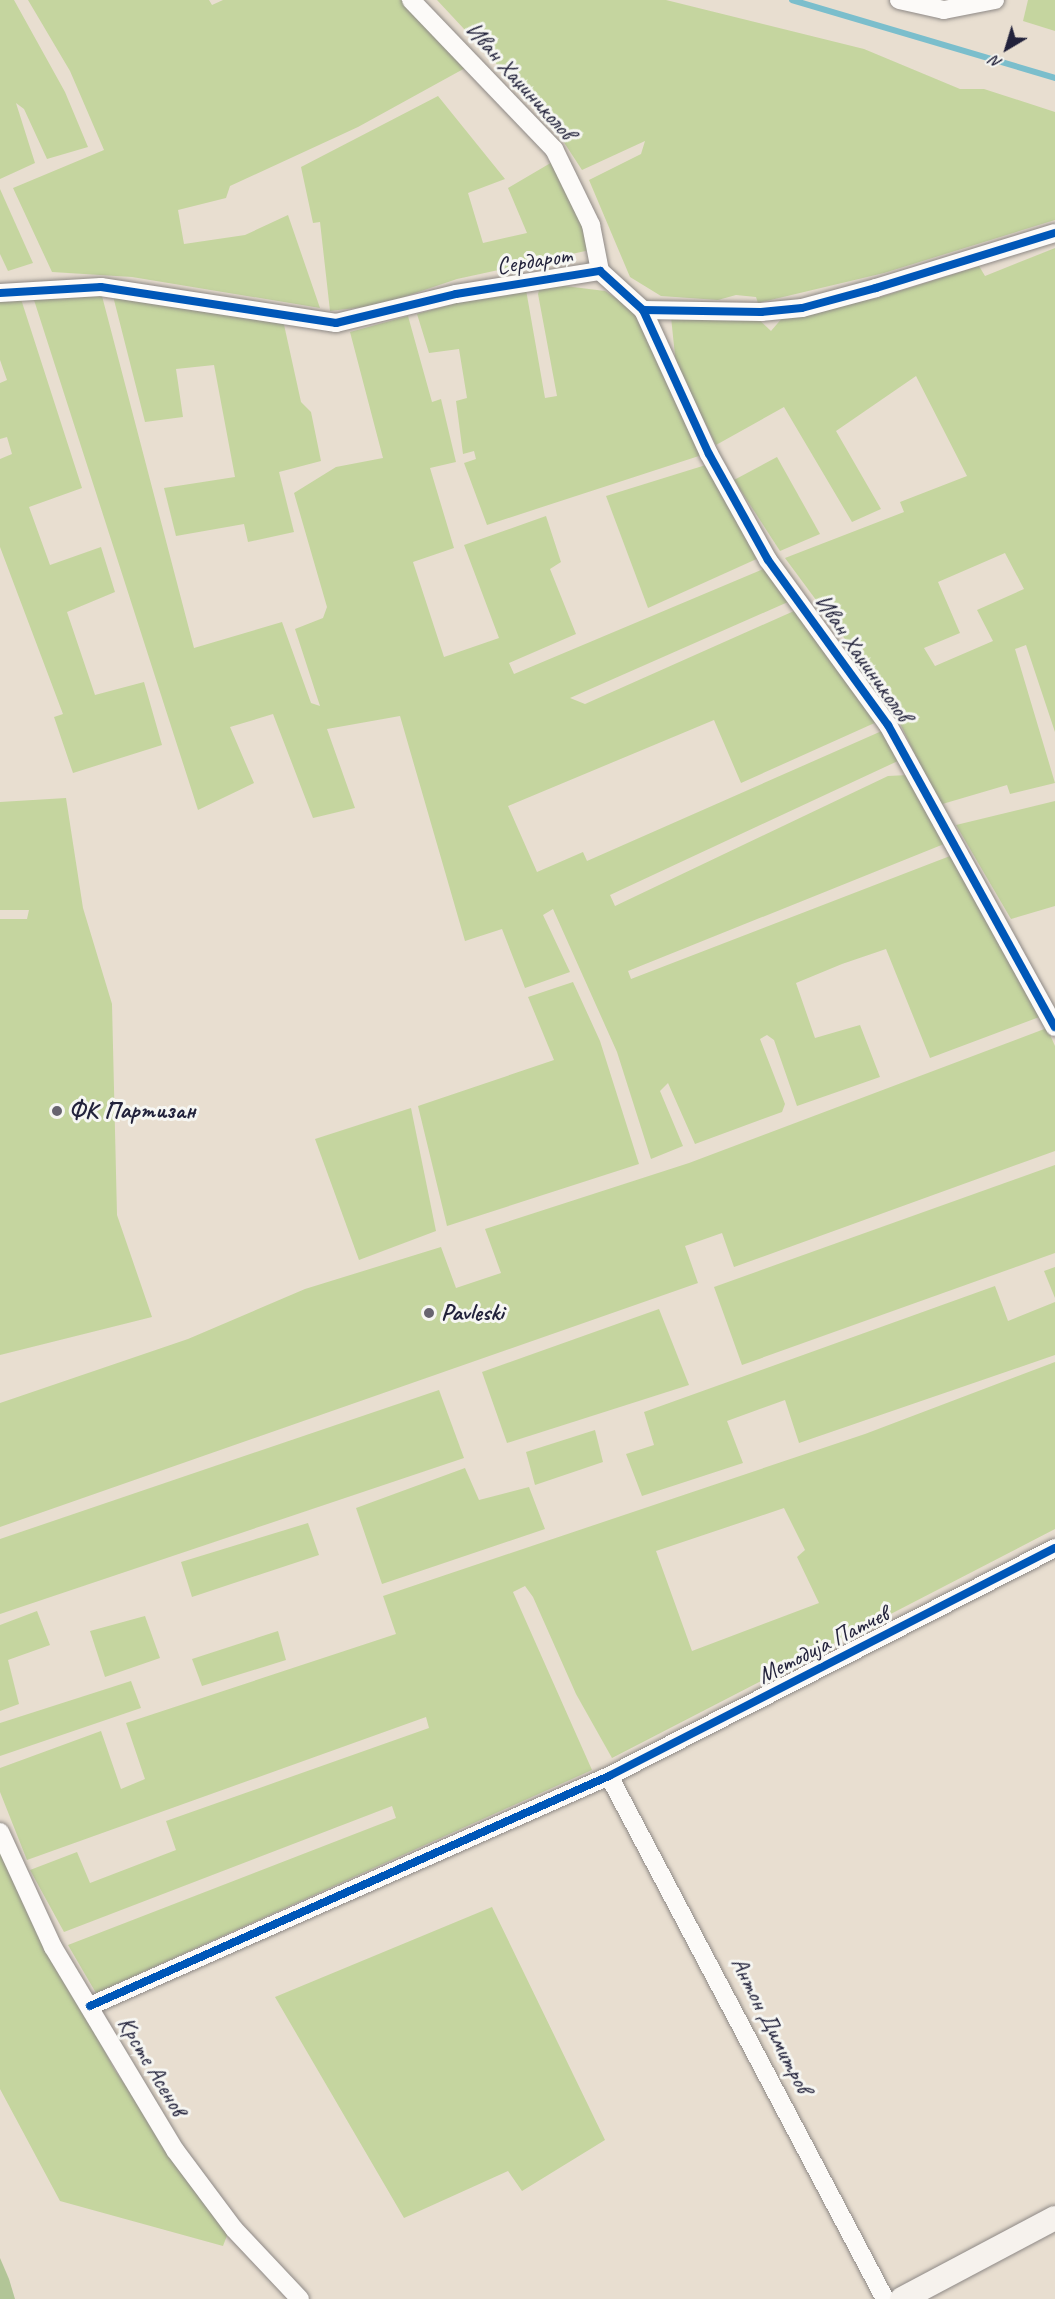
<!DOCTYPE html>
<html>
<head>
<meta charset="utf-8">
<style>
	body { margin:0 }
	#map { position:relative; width:1055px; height:2299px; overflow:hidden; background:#e8ded0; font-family:Caveat,sans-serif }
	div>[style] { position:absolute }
	.green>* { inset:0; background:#c5d59f }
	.forest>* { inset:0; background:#b2c597 }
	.stream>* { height:6px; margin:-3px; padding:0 3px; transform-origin:3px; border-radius:3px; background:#7bbecc }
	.roads { filter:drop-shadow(0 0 2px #8e8986) drop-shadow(0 0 2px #8e8986) }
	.minor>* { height:18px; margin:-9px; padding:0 9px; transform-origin:9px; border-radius:9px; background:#fcfaf8 }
	.secondary>* { height:24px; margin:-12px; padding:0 12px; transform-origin:12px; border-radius:12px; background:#f6f2ed }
	.cycleway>* { height:8px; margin:-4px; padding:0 4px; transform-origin:4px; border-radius:4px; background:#0057b8 }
	.dots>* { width:16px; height:16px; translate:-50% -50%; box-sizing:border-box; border:3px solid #f6f6f2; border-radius:50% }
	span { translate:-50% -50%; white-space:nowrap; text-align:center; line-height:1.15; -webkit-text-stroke:6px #f6f6f2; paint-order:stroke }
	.street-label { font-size:24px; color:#22223b }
	.poi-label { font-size:24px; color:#22223b; font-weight:700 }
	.left { translate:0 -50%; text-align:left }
	.north { position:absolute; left:977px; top:18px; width:60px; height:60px; -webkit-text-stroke:4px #f6f6f2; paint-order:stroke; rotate:218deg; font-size:16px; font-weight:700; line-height:24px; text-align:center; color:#22223b }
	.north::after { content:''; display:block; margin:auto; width:21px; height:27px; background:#22223b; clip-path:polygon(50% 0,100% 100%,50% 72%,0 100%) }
</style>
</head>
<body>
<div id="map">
	<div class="green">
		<i style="clip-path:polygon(0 0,14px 0,65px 92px,88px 147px,47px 159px,24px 109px,16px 103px,35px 163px,0 179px)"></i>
		<i style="clip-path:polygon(28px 0,209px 0,212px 5px,223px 0,409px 0,467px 67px,358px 127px,230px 186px,226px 198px,178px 210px,184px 244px,245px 235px,288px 215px,320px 308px,132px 277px,52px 272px,13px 188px,104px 150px,70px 71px)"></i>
		<i style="clip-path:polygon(437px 0,666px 0,864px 49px,960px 89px,984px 89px,1055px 112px,1055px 220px,884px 273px,758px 303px,756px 297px,736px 295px,718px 300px,661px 296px,630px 277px,589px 180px,641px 154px,645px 141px,582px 170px,550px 121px)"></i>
		<i style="clip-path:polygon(1028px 0,1055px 0,1055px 31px,1023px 21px)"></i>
		<i style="clip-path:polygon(438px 96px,505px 179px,468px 193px,483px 243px,527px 233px,508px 188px,554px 161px,573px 197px,590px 250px,457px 279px,380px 305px,330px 311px,320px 222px,313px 223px,301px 167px)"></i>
		<i style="clip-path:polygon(0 189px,33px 263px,8px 271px,0 254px)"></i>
		<i style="clip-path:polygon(evenodd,1055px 248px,1055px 732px,1026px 645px,1015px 649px,1055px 783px,1010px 794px,1007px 785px,939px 805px,887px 696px,785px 558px,904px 512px,900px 502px,967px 476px,916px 376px,836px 431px,881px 509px,852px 522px,784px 407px,716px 445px,676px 365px,671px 317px,753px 314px,771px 331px,783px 317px,877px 298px,979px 266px,985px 276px,1055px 248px,1005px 553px,1024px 589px,977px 610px,993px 641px,935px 666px,924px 648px,960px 633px,938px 582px,1005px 553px)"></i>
		<i style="clip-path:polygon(541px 283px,605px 291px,632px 309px,705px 454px,487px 525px,464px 463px,476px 459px,474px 451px,463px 454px,456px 401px,467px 398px,459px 349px,429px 353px,417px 314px,525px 284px,545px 398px,557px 396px,538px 294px)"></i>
		<i style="clip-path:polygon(20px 296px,82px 488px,29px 507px,50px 565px,101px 547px,115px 592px,67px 612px,95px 695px,144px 682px,162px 745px,73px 773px,54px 717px,63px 714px,0 547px,0 459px,12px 454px,7px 437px,0 439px,0 383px,7px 380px,0 360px,0 302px)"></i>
		<i style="clip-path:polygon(102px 296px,194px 648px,282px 622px,311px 703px,320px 706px,295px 629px,323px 618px,327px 607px,294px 493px,336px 467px,383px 458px,350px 332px,408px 316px,432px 402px,441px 399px,456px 462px,430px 468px,454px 548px,413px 562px,444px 657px,499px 638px,464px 545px,546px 516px,561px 562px,550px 569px,576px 634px,509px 663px,514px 674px,766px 568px,788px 602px,570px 698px,585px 704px,794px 611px,879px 721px,741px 783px,714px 720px,508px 806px,537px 872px,583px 852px,587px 861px,884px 730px,900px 760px,610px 895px,615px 906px,888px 776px,908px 775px,944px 844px,628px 971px,631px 979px,950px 856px,1042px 1016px,930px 1058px,886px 949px,842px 964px,796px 983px,815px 1038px,860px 1025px,880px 1077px,797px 1106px,774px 1040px,767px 1035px,760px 1039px,785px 1104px,782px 1112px,695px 1144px,668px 1083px,660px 1091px,683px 1146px,651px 1159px,617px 1052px,553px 909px,543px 915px,570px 972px,525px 988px,502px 929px,465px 941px,400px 716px,327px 729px,355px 808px,313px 818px,273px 714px,230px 727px,254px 783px,198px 810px,34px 300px)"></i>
		<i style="clip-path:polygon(113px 296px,283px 320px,301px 402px,311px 412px,321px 461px,279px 472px,294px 532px,248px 542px,244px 524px,176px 536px,164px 488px,235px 477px,214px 365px,176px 369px,183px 417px,145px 422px)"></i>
		<i style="clip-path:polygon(777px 457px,820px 534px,780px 551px,734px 480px)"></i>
		<i style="clip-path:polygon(709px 464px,761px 557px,648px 608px,606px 496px)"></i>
		<i style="clip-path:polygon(66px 798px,83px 908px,112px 1004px,117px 1215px,152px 1317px,0 1355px,0 919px,27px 919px,29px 910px,0 910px,0 802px)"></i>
		<i style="clip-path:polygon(1055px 801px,1055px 906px,1011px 919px,956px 825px)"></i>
		<i style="clip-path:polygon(573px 982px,600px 1041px,639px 1164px,447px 1226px,418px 1106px,554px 1060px,528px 997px)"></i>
		<i style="clip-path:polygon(1047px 1028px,1055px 1046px,1055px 1151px,734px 1267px,722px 1233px,685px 1246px,698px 1283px,0 1527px,0 1403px,188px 1339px,305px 1289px,441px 1247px,456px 1288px,501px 1273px,485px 1229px,689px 1163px)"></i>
		<i style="clip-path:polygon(411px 1108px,436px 1231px,359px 1260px,315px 1139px)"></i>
		<i style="clip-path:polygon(1055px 1165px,1055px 1253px,742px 1365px,714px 1287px)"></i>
		<i style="clip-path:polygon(1055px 1267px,1055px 1298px,1044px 1271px)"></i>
		<i style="clip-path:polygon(995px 1286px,1008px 1321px,1055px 1302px,1055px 1355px,799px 1443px,785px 1400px,727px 1421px,743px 1463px,642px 1496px,626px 1454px,654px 1445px,644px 1412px)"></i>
		<i style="clip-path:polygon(659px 1309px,689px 1385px,507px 1443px,482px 1372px)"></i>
		<i style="clip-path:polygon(evenodd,1055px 1362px,1055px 1529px,612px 1758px,576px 1694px,533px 1597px,525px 1586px,513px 1592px,592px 1770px,96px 1993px,68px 1945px,396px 1818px,392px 1806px,64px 1932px,30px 1870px,77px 1852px,90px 1883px,176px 1850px,166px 1821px,429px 1728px,426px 1717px,27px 1860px,0 1792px,0 1768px,101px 1731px,121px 1789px,145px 1779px,126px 1723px,396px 1634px,383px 1596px,865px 1434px,1055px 1362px,784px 1508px,805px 1550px,797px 1557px,819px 1603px,692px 1651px,656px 1551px,784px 1508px)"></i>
		<i style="clip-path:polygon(439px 1390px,464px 1458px,0 1614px,0 1539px)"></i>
		<i style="clip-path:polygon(595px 1430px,603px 1462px,535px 1485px,526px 1452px)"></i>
		<i style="clip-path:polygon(465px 1468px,479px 1500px,529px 1487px,545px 1529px,382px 1584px,356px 1508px)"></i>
		<i style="clip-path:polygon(308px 1523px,319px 1555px,192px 1597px,181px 1562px)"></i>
		<i style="clip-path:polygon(37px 1611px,50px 1645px,8px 1660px,19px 1704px,0 1711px,0 1625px)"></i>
		<i style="clip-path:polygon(145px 1616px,160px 1658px,105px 1677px,90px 1631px)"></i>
		<i style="clip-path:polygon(278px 1631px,286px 1660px,202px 1686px,192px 1659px)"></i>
		<i style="clip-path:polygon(131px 1681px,141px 1708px,0 1756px,0 1723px)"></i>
		<i style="clip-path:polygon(0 1848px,114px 2069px,228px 2233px,223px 2246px,60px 2201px,0 2089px)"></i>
		<i style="clip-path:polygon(492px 1907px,605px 2140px,522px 2191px,508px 2171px,404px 2218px,275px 1997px)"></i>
	</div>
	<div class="forest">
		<i style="clip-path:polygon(0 2258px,9px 2279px,15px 2299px,0 2299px)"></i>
	</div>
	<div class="stream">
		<i style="left:792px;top:0;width:274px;rotate:16.5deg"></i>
	</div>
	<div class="roads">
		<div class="minor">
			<i style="left:411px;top:0;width:207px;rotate:46.2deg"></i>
			<i style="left:554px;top:149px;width:85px;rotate:64deg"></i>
			<i style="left:591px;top:225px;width:47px;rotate:78.9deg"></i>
			<i style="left:899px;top:0;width:46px;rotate:12.5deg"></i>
			<i style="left:944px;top:10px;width:52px;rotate:-11.1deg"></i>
			<i style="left:0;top:293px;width:101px;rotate:-3.4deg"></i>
			<i style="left:101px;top:287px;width:238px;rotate:8.7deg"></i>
			<i style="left:336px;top:323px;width:123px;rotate:-13.6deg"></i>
			<i style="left:456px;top:294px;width:146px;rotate:-9.1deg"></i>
			<i style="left:600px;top:271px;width:58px;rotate:42.2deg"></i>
			<i style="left:643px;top:310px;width:118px;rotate:1deg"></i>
			<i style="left:761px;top:312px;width:41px;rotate:-5.6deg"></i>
			<i style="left:802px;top:308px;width:77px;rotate:-15.1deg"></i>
			<i style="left:876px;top:288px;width:187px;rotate:-17.1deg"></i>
			<i style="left:643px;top:310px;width:158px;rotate:65.4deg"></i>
			<i style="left:709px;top:454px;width:121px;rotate:60.9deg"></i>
			<i style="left:768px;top:560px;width:204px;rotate:54deg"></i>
			<i style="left:888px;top:725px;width:345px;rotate:61.1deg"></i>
			<i style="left:609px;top:1776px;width:591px;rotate:62.18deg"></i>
			<i style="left:0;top:1832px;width:127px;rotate:65.3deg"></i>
			<i style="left:53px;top:1947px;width:237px;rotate:59deg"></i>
			<i style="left:175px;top:2150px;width:99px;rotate:53.2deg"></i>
			<i style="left:234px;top:2229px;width:96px;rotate:46.7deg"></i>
			<i style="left:90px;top:2006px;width:568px;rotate:-23.9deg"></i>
			<i style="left:609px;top:1776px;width:501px;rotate:-27.08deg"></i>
		</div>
		<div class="secondary">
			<i style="left:902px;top:2299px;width:173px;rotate:-27.9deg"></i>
		</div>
	</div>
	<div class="cycleway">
		<i style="left:0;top:293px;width:101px;rotate:-3.4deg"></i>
		<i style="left:101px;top:287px;width:238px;rotate:8.7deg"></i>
		<i style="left:336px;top:323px;width:123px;rotate:-13.6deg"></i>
		<i style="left:456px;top:294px;width:146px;rotate:-9.1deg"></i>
		<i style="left:600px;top:271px;width:58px;rotate:42.2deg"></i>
		<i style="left:643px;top:310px;width:118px;rotate:1deg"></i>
		<i style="left:761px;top:312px;width:41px;rotate:-5.6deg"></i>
		<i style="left:802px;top:308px;width:77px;rotate:-15.1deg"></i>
		<i style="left:876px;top:288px;width:187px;rotate:-17.1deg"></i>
		<i style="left:643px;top:310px;width:158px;rotate:65.4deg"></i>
		<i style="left:709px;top:454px;width:121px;rotate:60.9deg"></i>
		<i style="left:768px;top:560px;width:204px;rotate:54deg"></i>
		<i style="left:888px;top:725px;width:345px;rotate:61.1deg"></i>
		<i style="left:90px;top:2006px;width:568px;rotate:-23.9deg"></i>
		<i style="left:609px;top:1776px;width:501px;rotate:-27.08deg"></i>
	</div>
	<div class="dots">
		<i style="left:57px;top:1111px;background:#67646f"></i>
		<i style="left:429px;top:1313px;background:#67646f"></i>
	</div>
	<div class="street-label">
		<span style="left:520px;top:81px;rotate:48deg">Иван Хаџиниколов</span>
		<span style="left:534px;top:261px;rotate:-9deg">Сердарот</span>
		<span style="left:863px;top:658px;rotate:55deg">Иван Хаџиниколов</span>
		<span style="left:823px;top:1645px;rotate:-27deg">Методија Патчев</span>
		<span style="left:771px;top:2025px;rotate:63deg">Антон Димитров</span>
		<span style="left:152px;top:2066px;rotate:59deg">Крсте Асенов</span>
	</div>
	<div class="poi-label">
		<span class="left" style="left:69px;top:1111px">ФК Партизан</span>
		<span class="left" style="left:441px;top:1313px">Pavleski</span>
	</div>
	<div class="north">N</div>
</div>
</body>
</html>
